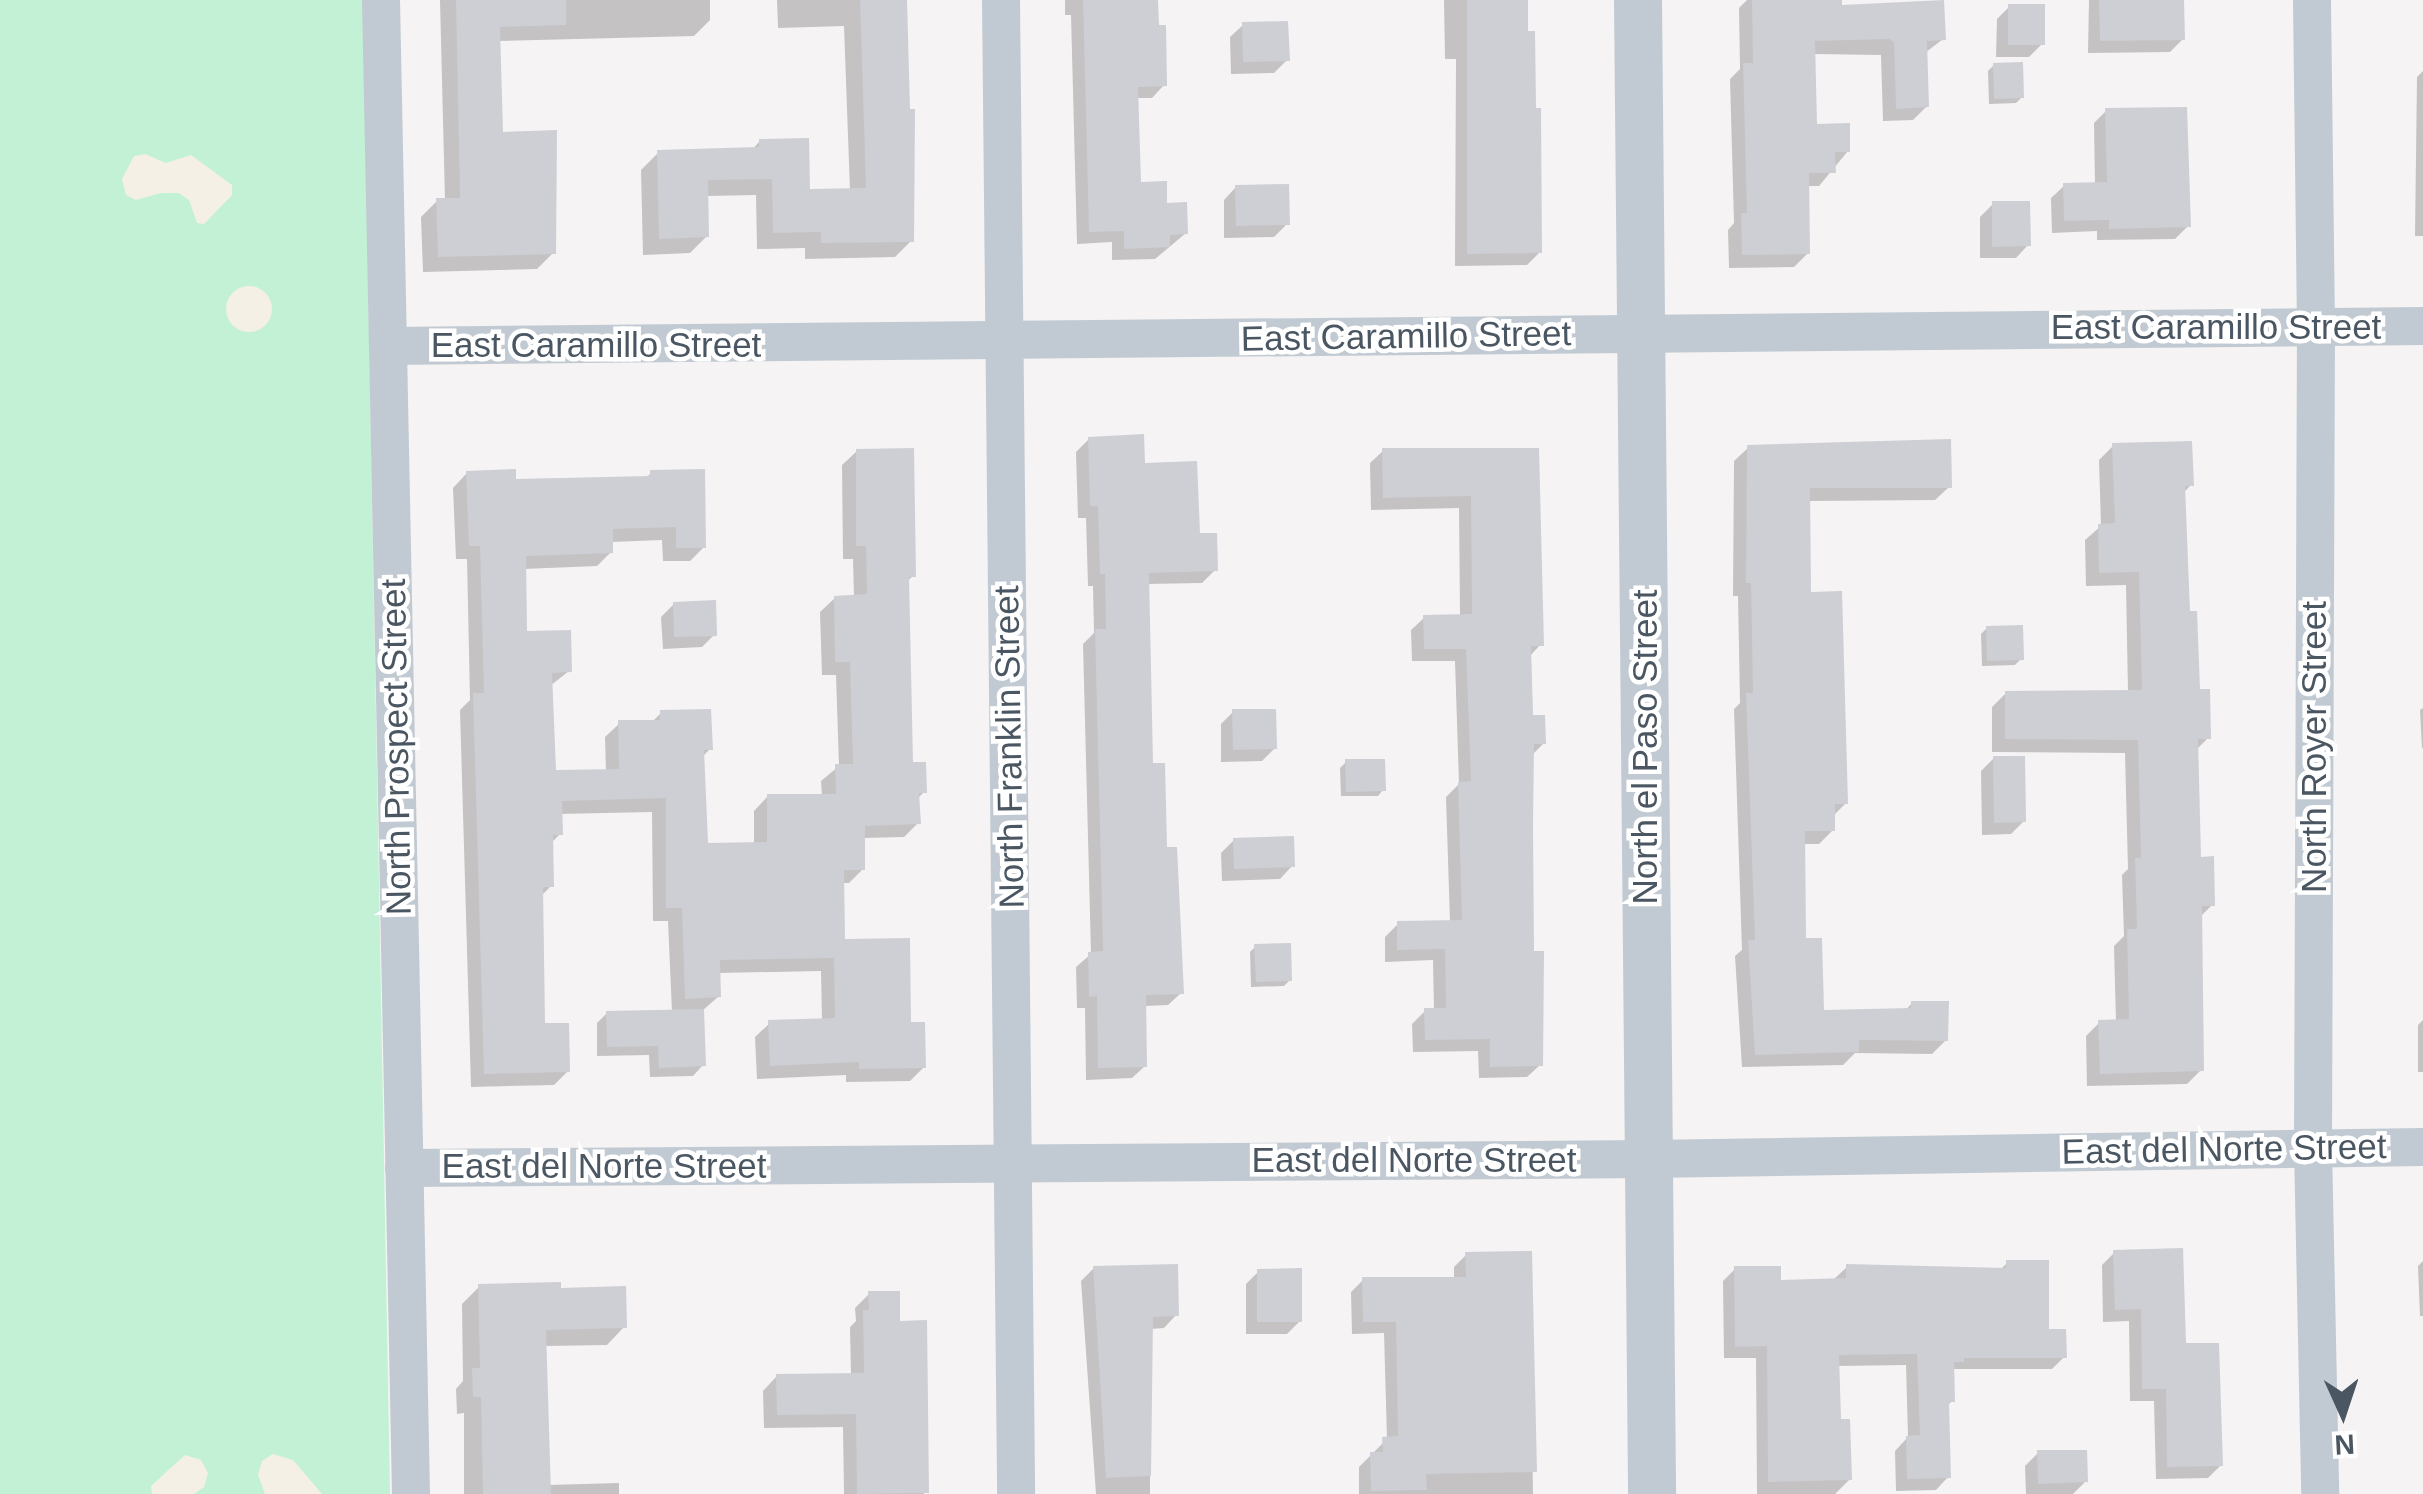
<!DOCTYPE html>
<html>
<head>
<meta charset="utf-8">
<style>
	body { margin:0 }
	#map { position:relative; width:2423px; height:1494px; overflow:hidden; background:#f5f3f3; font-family:Helvetica,sans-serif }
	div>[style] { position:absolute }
	.green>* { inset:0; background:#c3f1d5 }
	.sand>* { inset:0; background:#f5f0e5 }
	.round { border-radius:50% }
	.shadow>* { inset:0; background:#0003 }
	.building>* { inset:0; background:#cdcfd5 }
	.minor>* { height:38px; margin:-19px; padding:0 19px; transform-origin:19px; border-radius:19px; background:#c1cad2 }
	.tertiary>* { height:48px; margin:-24px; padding:0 24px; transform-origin:24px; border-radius:24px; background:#c1cad2 }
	span { translate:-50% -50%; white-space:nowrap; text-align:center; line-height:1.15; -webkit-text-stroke:9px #fff; paint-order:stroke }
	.street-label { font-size:35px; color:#4a5661 }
	.north { position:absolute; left:2293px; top:1364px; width:100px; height:100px; -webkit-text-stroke:8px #fff; paint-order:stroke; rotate:177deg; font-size:28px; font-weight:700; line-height:40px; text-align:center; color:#4a5661 }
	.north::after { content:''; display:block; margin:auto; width:35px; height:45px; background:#4a5661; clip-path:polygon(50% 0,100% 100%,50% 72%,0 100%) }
</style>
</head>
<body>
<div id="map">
	<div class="green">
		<i style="clip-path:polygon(0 0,363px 0,390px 1494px,0 1494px)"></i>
	</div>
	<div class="sand">
		<i style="clip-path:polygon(145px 154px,166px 163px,191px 155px,232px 185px,232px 195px,204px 224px,197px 223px,189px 200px,179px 193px,161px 193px,136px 200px,126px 195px,122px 179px,134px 156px)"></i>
		<i class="round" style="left:226px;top:286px;width:46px;height:46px"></i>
		<i style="clip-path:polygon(273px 1454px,293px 1460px,322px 1494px,265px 1494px,258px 1475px,262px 1461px)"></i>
		<i style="clip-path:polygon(185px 1455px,201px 1460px,208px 1473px,204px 1487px,194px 1494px,152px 1494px,151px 1486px)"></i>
	</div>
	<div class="shadow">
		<i style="clip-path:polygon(440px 0,710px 0,710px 20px,694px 36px,498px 41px,500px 134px,553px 253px,537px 269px,423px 272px,421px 217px,437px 201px,445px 201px)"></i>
		<i style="clip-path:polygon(777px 0,904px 0,912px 240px,895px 257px,805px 259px,805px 248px,757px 249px,756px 195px,706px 196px,707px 236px,690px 253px,643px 255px,641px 170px,658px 153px,752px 150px,760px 141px,808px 192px,850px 191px,844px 26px,778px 28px)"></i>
		<i style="clip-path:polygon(1065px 0,1155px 0,1164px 85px,1152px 98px,1136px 98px,1138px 184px,1165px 205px,1186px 233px,1155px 259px,1112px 260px,1112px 242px,1077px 244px,1071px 15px,1065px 15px)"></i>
		<i style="clip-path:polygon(1444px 0,1526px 0,1540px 252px,1527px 265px,1455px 266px,1456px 59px,1445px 59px)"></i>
		<i style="clip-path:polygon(1747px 0,1840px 0,1840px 7px,1943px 39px,1925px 53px,1927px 106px,1913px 120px,1883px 121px,1881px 55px,1813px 54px,1814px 126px,1848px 151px,1819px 186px,1807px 186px,1808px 253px,1794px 267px,1729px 268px,1728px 230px,1734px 223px,1730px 79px,1740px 69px,1739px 8px)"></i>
		<i style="clip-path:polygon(2182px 0,2183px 39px,2170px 52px,2088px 53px,2089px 0)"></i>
		<i style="clip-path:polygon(2009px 7px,2042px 44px,2029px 57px,1996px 57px,1997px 19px)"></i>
		<i style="clip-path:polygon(1243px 25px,1287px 60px,1274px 73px,1231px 74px,1230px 37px)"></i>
		<i style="clip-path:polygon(1994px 65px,2022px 97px,2016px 103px,1989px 104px,1988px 71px)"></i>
		<i style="clip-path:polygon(2423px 71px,2423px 236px,2415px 236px,2417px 77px)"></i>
		<i style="clip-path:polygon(2107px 110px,2188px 226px,2175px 239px,2097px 240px,2097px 231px,2052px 233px,2051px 198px,2064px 186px,2095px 185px,2094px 123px)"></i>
		<i style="clip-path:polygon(1236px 187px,1287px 224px,1274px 237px,1224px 238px,1224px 200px)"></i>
		<i style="clip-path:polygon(1993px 204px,2028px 245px,2016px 258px,1980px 258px,1980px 217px)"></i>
		<i style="clip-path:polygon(1089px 439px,1143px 466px,1197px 536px,1215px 570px,1202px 583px,1146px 584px,1151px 766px,1181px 993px,1168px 1005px,1144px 1006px,1145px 1066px,1132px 1078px,1086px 1080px,1085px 1008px,1077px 1008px,1076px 967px,1091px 954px,1083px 644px,1094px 633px,1093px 586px,1088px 586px,1086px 518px,1078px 518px,1076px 452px)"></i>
		<i style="clip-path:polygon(2113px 446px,2191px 485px,2183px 493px,2187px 613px,2208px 738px,2196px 750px,2199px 859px,2212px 905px,2199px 918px,2201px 1070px,2187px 1084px,2087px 1086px,2086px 1036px,2100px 1022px,2116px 1022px,2114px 946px,2124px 936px,2122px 875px,2128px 869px,2125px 753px,1992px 752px,1992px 707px,2006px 693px,2128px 692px,2126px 585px,2086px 586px,2085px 540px,2101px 526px,2099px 460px)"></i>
		<i style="clip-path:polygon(1748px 448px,1949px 487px,1935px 500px,1808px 501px,1809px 594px,1846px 803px,1833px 816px,1833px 830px,1819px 844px,1802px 844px,1804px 941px,1822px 1012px,1905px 1011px,1912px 1003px,1946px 1040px,1932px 1054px,1855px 1053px,1843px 1065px,1742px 1067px,1735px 956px,1742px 950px,1734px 709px,1740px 703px,1738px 596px,1733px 596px,1734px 461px)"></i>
		<i style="clip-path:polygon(1536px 450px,1541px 644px,1529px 657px,1531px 718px,1544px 743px,1532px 755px,1532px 953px,1540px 1065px,1527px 1077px,1479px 1078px,1478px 1051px,1413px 1052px,1412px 1024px,1425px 1011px,1434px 1011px,1433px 960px,1385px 962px,1385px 937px,1398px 924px,1450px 922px,1446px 797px,1459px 784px,1455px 661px,1412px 661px,1411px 630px,1424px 618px,1460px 617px,1459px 508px,1371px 510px,1370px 463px,1383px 451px)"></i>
		<i style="clip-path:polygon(857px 451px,913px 576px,906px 582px,911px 765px,924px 792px,917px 799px,918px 823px,904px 837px,862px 838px,863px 869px,849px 883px,842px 883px,843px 942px,909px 1025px,924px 1067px,910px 1081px,846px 1082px,846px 1075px,757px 1079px,755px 1037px,770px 1023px,822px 1021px,821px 971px,718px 973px,719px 996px,702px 1011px,703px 1065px,693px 1076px,650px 1077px,649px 1055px,597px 1056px,597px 1023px,607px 1013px,672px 1012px,668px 921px,653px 921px,652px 812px,559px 814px,560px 834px,550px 844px,551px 886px,540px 897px,543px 1026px,568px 1071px,554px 1085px,471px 1087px,460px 710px,470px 700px,467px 559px,456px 559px,453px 488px,467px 473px,514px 482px,645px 479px,651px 473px,704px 547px,690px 561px,663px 561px,662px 540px,611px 542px,611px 552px,597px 566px,523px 569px,525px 634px,569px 671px,550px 686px,554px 773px,606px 772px,605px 737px,620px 723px,651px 723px,661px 713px,710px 749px,702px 757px,705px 846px,754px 845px,754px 811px,768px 796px,822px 796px,821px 781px,839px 766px,836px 675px,822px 675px,820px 612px,835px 598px,854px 598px,853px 559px,843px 559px,842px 465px)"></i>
		<i style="clip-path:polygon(674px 604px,714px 635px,702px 647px,663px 649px,661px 617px)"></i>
		<i style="clip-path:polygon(1987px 628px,2021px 659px,2015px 665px,1982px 666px,1981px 634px)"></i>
		<i style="clip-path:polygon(2423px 708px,2423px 748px,2422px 748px,2420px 710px)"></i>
		<i style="clip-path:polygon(1233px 712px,1275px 748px,1262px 761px,1221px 762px,1221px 724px)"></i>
		<i style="clip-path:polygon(1994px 758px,2024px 821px,2011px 834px,1982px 835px,1981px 771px)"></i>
		<i style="clip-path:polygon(1346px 762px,1383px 790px,1378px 796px,1341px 796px,1340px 768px)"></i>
		<i style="clip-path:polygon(1234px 840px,1292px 866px,1280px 879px,1222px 881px,1221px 853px)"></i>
		<i style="clip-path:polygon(1256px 946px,1290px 980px,1284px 986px,1251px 987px,1250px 952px)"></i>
		<i style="clip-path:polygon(2423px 1020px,2423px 1072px,2418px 1072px,2418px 1025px)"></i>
		<i style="clip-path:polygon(1529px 1253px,1533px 1494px,1359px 1494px,1359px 1467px,1387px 1439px,1384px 1333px,1352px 1334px,1351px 1292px,1363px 1280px,1454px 1279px,1454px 1267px,1466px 1255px)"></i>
		<i style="clip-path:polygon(2114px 1253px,2184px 1346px,2221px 1465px,2208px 1478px,2156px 1479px,2154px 1401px,2130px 1401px,2129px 1321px,2103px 1322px,2102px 1265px)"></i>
		<i style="clip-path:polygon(2423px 1261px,2423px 1316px,2420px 1316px,2418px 1266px)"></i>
		<i style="clip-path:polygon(2007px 1263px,2064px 1357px,2052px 1369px,1952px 1369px,1952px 1401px,1947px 1406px,1948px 1477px,1936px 1490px,1896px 1491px,1895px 1451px,1908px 1437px,1906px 1365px,1837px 1366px,1838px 1422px,1850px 1479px,1835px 1494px,1757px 1494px,1756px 1358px,1724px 1358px,1723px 1281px,1735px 1269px,1778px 1282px,1834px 1279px,1847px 1267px,2000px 1270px)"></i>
		<i style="clip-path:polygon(1094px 1268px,1176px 1315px,1164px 1328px,1150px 1329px,1150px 1494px,1096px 1494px,1081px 1281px)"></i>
		<i style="clip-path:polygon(1259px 1271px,1300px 1321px,1287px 1334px,1246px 1334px,1246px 1284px)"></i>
		<i style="clip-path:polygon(479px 1287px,624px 1289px,624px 1327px,607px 1345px,544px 1346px,548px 1485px,619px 1483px,619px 1494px,464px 1494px,464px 1413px,457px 1414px,456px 1389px,463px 1381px,462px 1304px)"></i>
		<i style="clip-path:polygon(869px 1294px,898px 1323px,924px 1494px,844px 1494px,843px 1427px,764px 1428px,763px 1391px,777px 1376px,851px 1376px,850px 1327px,856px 1321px,855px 1308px)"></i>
		<i style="clip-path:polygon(2038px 1453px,2086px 1481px,2073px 1494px,2026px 1494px,2025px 1466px)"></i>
	</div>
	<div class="building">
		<i style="clip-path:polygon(456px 0,566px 0,566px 25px,500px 27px,503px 132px,557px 130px,556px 254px,438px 257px,436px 198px,460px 198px)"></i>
		<i style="clip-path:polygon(860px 0,907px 0,910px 109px,915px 109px,914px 242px,821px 243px,821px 232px,773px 233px,772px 179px,708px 180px,709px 237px,659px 239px,657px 150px,759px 147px,759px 139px,809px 138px,810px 189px,866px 188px)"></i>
		<i style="clip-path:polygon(1083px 0,1158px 0,1159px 25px,1166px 25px,1167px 86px,1138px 87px,1141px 182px,1167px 181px,1167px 203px,1187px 202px,1188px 234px,1170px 235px,1170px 247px,1124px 249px,1124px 231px,1089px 232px)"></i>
		<i style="clip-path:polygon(1467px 0,1528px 0,1528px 31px,1535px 31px,1536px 108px,1541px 108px,1542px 253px,1467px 254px)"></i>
		<i style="clip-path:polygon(1752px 0,1842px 0,1842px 5px,1944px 0,1946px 40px,1927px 41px,1929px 107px,1896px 109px,1894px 42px,1889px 39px,1815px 41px,1817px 124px,1850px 123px,1850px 152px,1835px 152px,1836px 173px,1809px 173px,1810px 254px,1742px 255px,1741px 213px,1747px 213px,1743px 63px,1753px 63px)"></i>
		<i style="clip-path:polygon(2099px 0,2184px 0,2185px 40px,2100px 41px)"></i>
		<i style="clip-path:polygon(2008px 4px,2045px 4px,2045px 45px,2008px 45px)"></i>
		<i style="clip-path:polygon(1288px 21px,1290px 61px,1243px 62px,1242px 22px)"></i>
		<i style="clip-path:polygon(2023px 62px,2024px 98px,1994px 99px,1993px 63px)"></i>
		<i style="clip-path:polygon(2187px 107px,2191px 227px,2109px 229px,2109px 220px,2064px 221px,2063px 183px,2107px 182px,2105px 108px)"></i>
		<i style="clip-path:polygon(1289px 184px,1290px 225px,1236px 226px,1235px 185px)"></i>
		<i style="clip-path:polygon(1992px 201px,2030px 201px,2031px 246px,1992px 247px)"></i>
		<i style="clip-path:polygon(1144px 434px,1145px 463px,1197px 461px,1200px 533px,1217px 533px,1218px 571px,1149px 573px,1153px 763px,1165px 763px,1167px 847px,1177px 847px,1184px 994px,1146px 995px,1147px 1067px,1098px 1068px,1097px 996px,1089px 997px,1088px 952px,1103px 951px,1095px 629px,1106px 629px,1105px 574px,1100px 574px,1098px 506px,1090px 506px,1088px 437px)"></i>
		<i style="clip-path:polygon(1951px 439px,1952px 488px,1810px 488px,1811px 592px,1842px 591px,1848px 804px,1835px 804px,1835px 831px,1805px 831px,1806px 938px,1822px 938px,1824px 1010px,1911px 1008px,1911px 1001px,1949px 1001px,1948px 1041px,1859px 1040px,1859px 1052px,1755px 1055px,1748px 940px,1755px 940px,1746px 693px,1753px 693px,1751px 583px,1746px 583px,1747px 445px)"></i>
		<i style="clip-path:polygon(2192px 441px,2194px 486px,2185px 486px,2190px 611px,2197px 611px,2200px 689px,2210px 689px,2211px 739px,2198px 739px,2201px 857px,2214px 856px,2215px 906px,2202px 906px,2204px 1071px,2100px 1074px,2098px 1020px,2129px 1019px,2127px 929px,2137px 929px,2135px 858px,2141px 858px,2138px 740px,2005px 739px,2005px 691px,2142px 690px,2139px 572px,2099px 573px,2098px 524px,2115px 523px,2112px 443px)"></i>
		<i style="clip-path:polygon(914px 448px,916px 577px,909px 577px,913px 762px,926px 762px,927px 793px,919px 793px,921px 824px,865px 826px,865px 870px,844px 870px,845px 939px,910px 938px,911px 1022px,925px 1022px,926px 1068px,859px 1069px,859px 1062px,770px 1066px,768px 1020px,835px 1018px,834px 958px,720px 960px,721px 997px,685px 999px,682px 908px,666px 908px,666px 798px,562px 801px,563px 835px,553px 835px,554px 887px,543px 887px,545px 1023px,569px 1023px,570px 1072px,484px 1074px,473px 693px,484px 693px,480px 546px,469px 546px,466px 471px,516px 469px,516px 479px,650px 476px,650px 470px,705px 469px,706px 548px,676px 548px,676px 527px,613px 529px,613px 553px,526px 556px,527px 631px,571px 630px,572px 672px,552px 673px,556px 770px,619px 769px,618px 720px,660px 720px,660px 710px,711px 709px,713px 750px,704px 750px,708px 843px,767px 842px,767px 794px,836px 794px,835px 764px,853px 764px,850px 662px,835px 662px,834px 596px,867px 594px,866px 546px,856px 546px,856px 449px)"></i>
		<i style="clip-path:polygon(1382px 448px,1539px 448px,1544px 646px,1531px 646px,1533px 715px,1545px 715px,1546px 744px,1534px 744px,1533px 825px,1534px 951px,1544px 951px,1543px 1066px,1490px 1067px,1490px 1039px,1425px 1040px,1424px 1008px,1446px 1008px,1445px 949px,1397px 950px,1397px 921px,1462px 920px,1458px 782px,1471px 781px,1466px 649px,1424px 649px,1423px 615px,1472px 614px,1471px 496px,1383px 498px)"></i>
		<i style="clip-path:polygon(716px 600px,717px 636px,674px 637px,673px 602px)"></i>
		<i style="clip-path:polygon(2023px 625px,2024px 660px,1987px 661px,1986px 626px)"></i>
		<i style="clip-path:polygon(1232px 709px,1276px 709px,1277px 749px,1233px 750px)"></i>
		<i style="clip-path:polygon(1993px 756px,2025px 756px,2026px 822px,1994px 823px)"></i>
		<i style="clip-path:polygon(1345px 759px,1385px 759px,1386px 791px,1346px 792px)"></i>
		<i style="clip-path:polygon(1294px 836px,1295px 867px,1234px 869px,1233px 838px)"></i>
		<i style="clip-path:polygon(1291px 943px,1292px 981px,1256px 982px,1254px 944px)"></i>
		<i style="clip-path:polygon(704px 1009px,706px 1066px,659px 1068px,658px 1046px,607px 1047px,606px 1011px)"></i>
		<i style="clip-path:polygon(2183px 1248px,2186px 1343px,2219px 1343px,2223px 1466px,2167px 1467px,2166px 1389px,2142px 1389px,2141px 1309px,2115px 1310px,2113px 1250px)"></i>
		<i style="clip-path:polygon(1532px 1251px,1537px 1472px,1426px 1474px,1427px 1490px,1371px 1491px,1370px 1452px,1383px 1452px,1382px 1437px,1398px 1436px,1396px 1322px,1363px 1322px,1362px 1277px,1466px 1277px,1465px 1252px)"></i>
		<i style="clip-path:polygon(2006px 1260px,2049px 1260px,2049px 1329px,2066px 1329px,2067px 1358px,1964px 1358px,1964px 1362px,1954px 1362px,1955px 1402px,1949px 1402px,1951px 1478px,1907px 1479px,1906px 1436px,1920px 1435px,1917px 1354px,1839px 1355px,1841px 1419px,1850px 1419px,1852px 1480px,1768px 1482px,1767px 1346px,1735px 1347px,1734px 1266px,1781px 1266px,1781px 1280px,1846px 1278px,1846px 1264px,2006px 1268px)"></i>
		<i style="clip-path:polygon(1178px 1264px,1179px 1316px,1153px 1317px,1151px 1476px,1106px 1478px,1093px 1266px)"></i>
		<i style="clip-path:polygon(1302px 1268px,1302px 1322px,1257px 1322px,1257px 1269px)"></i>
		<i style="clip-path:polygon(561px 1282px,561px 1288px,626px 1286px,627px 1328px,546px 1330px,551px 1494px,483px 1494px,481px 1397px,473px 1397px,472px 1368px,480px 1368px,478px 1284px)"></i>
		<i style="clip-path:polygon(868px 1291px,900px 1291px,900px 1321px,927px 1320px,929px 1493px,857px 1494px,856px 1414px,777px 1415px,776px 1374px,864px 1373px,863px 1310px,869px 1310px)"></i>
		<i style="clip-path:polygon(2037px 1450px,2087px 1450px,2088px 1482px,2038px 1484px)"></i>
	</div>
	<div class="minor">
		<i style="left:381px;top:0;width:1494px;rotate:88.85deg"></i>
		<i style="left:1001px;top:0;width:1494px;rotate:89.42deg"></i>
		<i style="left:2312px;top:0;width:326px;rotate:89.3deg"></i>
		<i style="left:2316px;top:326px;width:822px;rotate:90.21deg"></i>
		<i style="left:2313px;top:1148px;width:346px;rotate:88.8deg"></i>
		<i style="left:389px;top:346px;width:2034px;rotate:-0.56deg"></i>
		<i style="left:404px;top:1168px;width:1243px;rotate:-0.41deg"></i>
		<i style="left:1647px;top:1159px;width:776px;rotate:-0.89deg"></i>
	</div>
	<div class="tertiary">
		<i style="left:1638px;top:0;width:1494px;rotate:89.46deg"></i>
	</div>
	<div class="street-label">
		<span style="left:2216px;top:327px">East Caramillo Street</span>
		<span style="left:1406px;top:336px;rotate:-1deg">East Caramillo Street</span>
		<span style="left:596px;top:345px">East Caramillo Street</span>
		<span style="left:396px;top:747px;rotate:-91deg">North Prospect Street</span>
		<span style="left:1009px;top:747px;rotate:-91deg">North Franklin Street</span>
		<span style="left:1645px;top:747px;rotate:-90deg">North el Paso Street</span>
		<span style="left:2314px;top:747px;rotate:-90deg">North Royer Street</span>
		<span style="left:2224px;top:1149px;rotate:-1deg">East del Norte Street</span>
		<span style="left:1414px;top:1160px">East del Norte Street</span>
		<span style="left:604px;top:1166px">East del Norte Street</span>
	</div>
	<div class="north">N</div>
</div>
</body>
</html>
